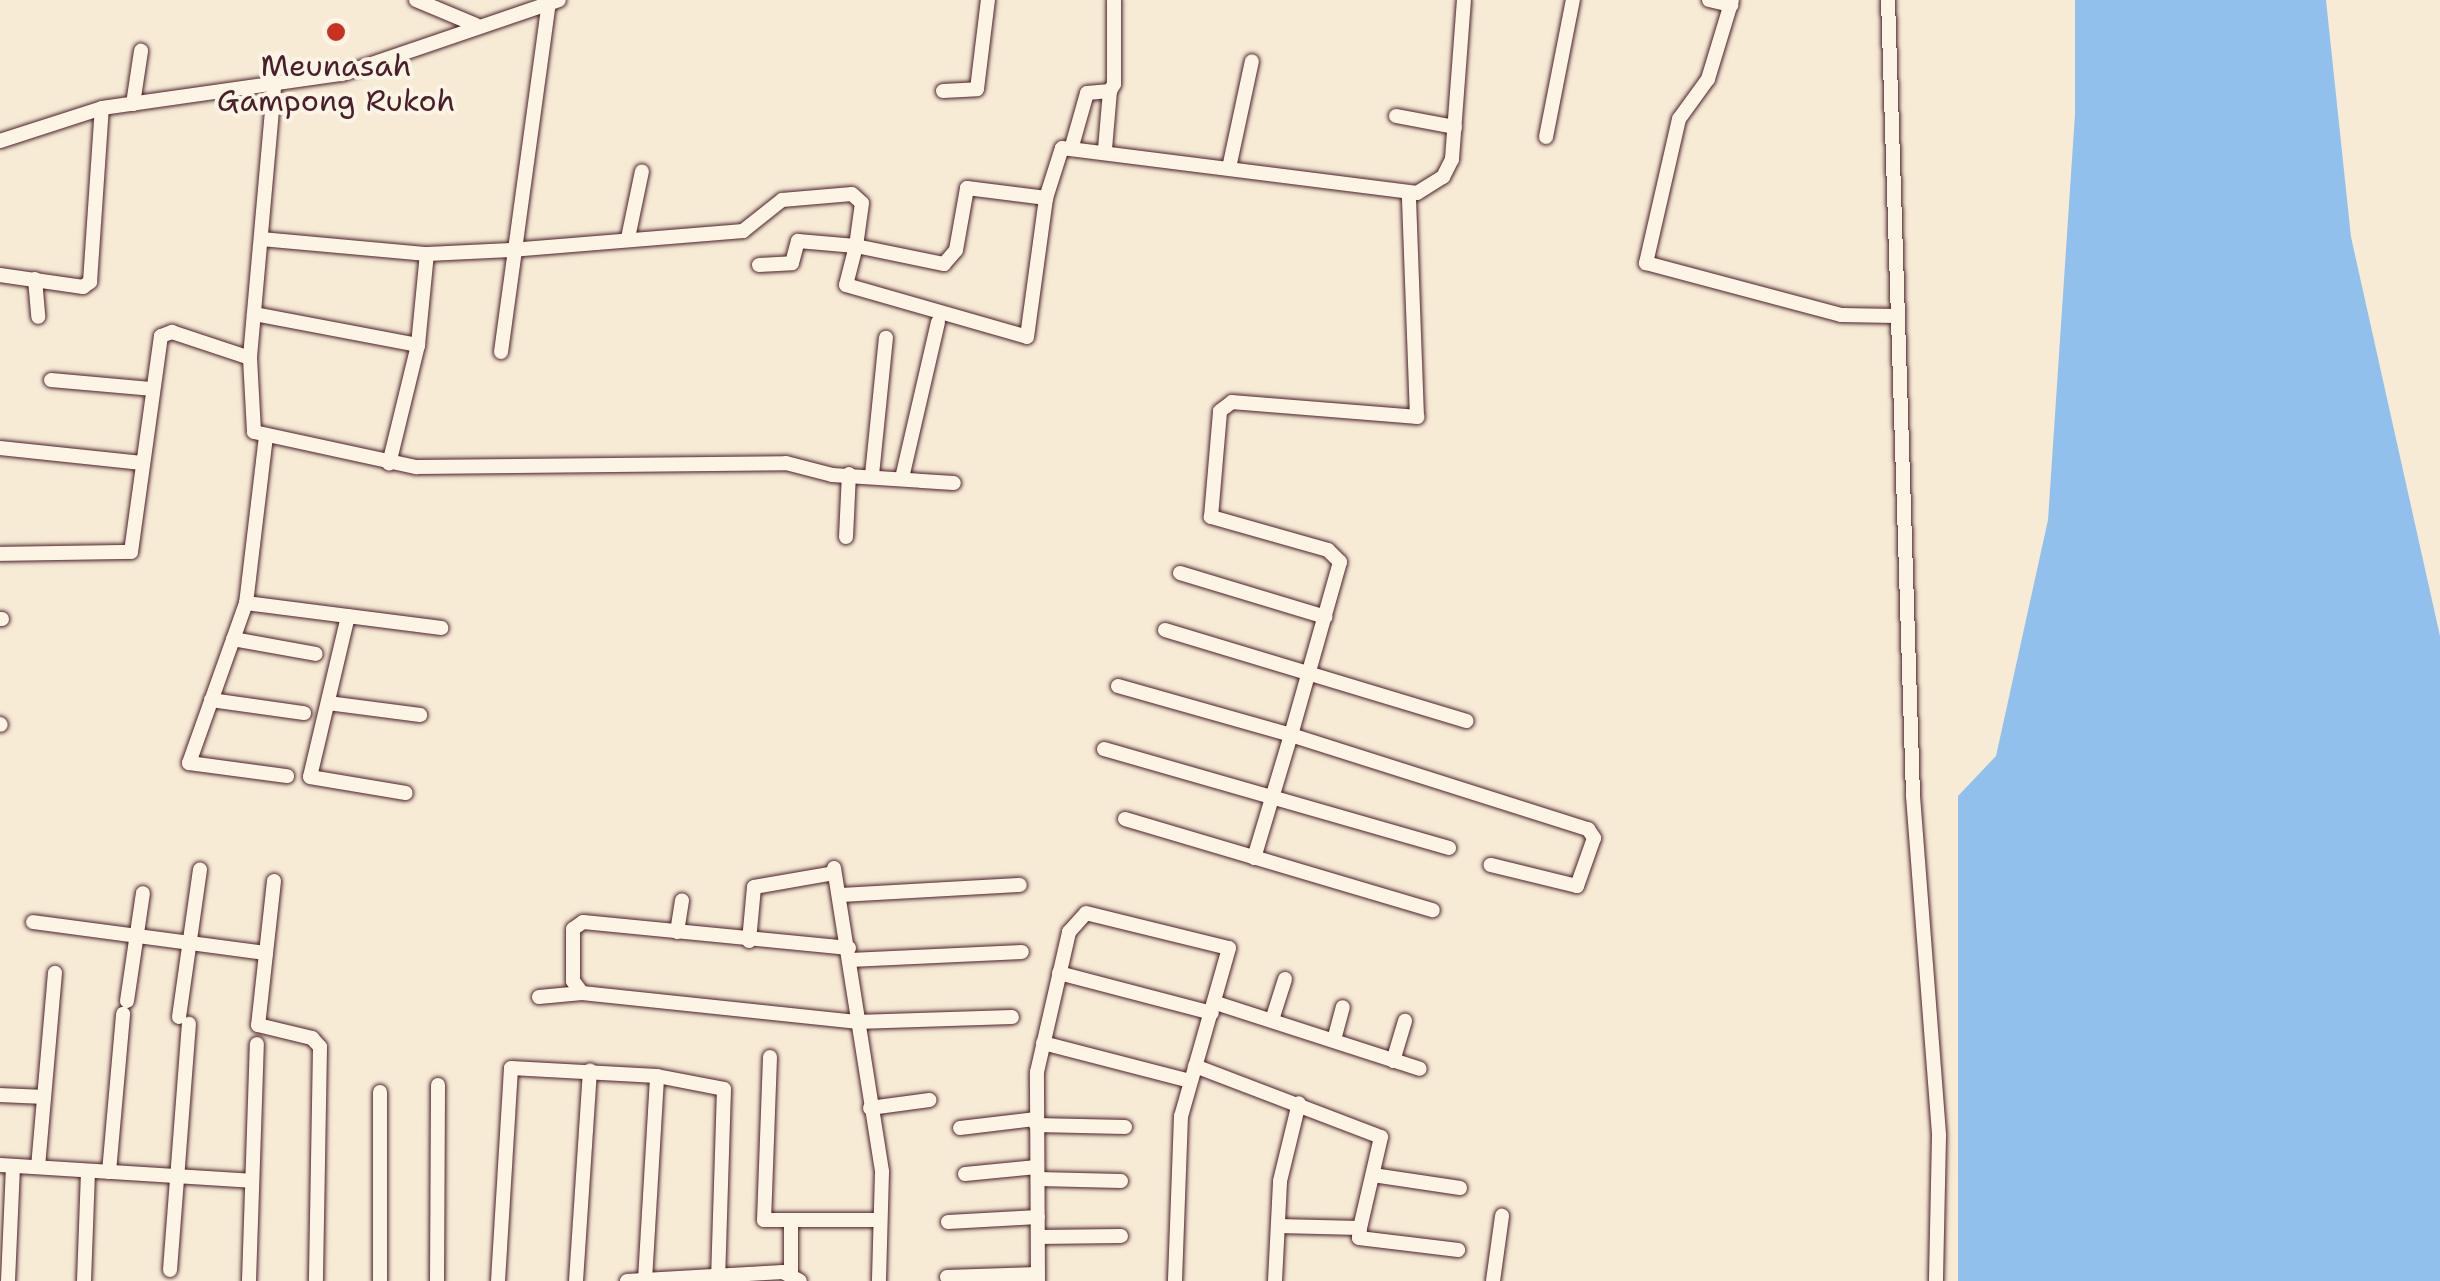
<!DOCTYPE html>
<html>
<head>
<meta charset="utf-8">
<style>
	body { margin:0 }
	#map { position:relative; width:2440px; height:1281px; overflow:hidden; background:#f7ebd5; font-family:"Shantell Sans",sans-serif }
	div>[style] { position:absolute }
	.water>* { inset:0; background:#92c0ec }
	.roads { filter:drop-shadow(0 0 2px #4a1f2b) drop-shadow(0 0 2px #4a1f2b) }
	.minor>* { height:14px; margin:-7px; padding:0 7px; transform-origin:7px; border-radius:7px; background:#fcf5e5 }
	.dots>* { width:28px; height:28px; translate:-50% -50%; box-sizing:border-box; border:5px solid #fcf5e5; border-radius:50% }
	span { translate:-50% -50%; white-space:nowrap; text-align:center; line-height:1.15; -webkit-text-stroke:8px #fcf5e5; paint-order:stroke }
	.poi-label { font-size:30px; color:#4a1f2b }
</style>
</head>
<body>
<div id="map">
	<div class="water">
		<i style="clip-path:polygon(2075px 0,2326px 0,2351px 237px,2440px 636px,2440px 1281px,1958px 1281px,1958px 796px,1996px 756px,2048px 520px,2075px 114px)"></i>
	</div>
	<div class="roads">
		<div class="minor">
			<i style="left:416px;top:0;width:65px;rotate:22.6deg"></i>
			<i style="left:1709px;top:0;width:23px;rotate:13deg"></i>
			<i style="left:1732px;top:0;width:83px;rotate:106.9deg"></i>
			<i style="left:1708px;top:79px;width:49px;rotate:125.9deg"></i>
			<i style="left:1679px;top:119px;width:148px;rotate:102.9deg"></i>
			<i style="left:1646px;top:263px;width:202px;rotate:14.9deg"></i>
			<i style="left:1841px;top:315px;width:55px;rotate:1deg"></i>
			<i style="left:1888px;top:0;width:796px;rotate:88.2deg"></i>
			<i style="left:1913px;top:796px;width:341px;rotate:85.6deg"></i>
			<i style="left:1939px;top:1136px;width:145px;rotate:91.2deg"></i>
			<i style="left:274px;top:88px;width:271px;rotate:95.1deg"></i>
			<i style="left:250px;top:358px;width:74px;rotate:86.9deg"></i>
			<i style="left:254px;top:432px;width:166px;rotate:12.2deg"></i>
			<i style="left:416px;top:467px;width:370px;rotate:-0.6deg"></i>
			<i style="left:786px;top:463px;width:48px;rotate:14.6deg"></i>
			<i style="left:832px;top:475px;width:122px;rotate:3.8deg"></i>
			<i style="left:943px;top:91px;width:34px;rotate:-3deg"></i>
			<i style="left:977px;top:89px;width:90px;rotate:-83deg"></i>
			<i style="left:133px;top:104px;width:54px;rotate:-81.4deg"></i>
			<i style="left:1396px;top:116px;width:60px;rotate:10.6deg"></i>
			<i style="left:1546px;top:137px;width:140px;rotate:-78.9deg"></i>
			<i style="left:0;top:141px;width:107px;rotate:-17.9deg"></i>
			<i style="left:102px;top:108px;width:242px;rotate:-8.1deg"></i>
			<i style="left:342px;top:74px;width:229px;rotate:-18.8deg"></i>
			<i style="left:1072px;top:146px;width:55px;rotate:-74.2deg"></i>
			<i style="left:1087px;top:93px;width:23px;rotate:-5deg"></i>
			<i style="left:1110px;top:91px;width:8px;rotate:-60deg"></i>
			<i style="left:1114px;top:84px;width:84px;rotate:-90deg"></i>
			<i style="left:1105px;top:149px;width:58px;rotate:-85.1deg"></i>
			<i style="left:1229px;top:168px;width:109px;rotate:-77.9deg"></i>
			<i style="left:628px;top:238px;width:68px;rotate:-78.2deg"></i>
			<i style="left:261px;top:239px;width:167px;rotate:5.2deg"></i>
			<i style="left:427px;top:254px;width:84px;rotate:-2.7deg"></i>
			<i style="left:511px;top:250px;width:233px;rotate:-4.7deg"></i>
			<i style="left:743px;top:231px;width:50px;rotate:-38.5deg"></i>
			<i style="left:782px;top:200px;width:70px;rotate:-4.9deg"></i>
			<i style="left:852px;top:194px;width:13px;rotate:42deg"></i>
			<i style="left:862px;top:203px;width:43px;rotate:97.9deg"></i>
			<i style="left:856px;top:246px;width:90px;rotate:11.6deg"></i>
			<i style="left:944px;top:264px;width:18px;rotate:-49deg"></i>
			<i style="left:956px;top:250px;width:63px;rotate:-79.9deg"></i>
			<i style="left:967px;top:188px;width:80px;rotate:7.2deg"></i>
			<i style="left:759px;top:265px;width:33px;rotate:-3deg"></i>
			<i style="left:792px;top:263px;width:23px;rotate:-75deg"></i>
			<i style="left:798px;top:241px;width:58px;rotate:4.9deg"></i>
			<i style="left:856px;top:246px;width:40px;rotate:104.4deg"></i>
			<i style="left:846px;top:285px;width:188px;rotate:16deg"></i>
			<i style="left:1027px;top:337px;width:140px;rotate:-82.2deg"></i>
			<i style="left:1046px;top:198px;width:52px;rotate:-72.3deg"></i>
			<i style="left:1062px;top:148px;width:358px;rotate:7.2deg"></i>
			<i style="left:1417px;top:193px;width:31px;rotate:-32deg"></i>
			<i style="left:1443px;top:177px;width:20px;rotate:-63deg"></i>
			<i style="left:1452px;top:159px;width:159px;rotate:-85.7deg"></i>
			<i style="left:0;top:275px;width:84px;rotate:8.2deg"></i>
			<i style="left:83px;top:287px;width:9px;rotate:-36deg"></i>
			<i style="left:90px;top:282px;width:174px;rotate:-86.1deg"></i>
			<i style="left:35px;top:279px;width:38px;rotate:85deg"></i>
			<i style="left:254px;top:314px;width:167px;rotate:10.7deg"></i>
			<i style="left:418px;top:345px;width:122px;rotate:103.7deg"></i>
			<i style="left:418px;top:345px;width:91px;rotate:-84.4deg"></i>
			<i style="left:501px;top:352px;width:352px;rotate:-82.2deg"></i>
			<i style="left:51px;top:380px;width:100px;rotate:5.1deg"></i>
			<i style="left:266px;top:436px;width:168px;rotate:96.8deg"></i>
			<i style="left:246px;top:603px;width:170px;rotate:109.6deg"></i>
			<i style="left:189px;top:763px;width:99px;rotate:7.6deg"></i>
			<i style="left:0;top:448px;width:143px;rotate:6deg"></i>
			<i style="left:872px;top:475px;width:138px;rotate:-84.2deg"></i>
			<i style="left:902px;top:478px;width:160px;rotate:-77deg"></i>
			<i style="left:846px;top:537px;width:63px;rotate:-87.3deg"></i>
			<i style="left:0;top:554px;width:131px;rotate:-0.9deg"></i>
			<i style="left:131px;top:552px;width:218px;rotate:-82.1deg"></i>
			<i style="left:161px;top:336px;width:12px;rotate:-20deg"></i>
			<i style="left:172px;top:332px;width:82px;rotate:18.4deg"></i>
			<i style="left:1180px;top:573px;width:152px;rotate:16.8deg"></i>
			<i style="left:246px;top:603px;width:197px;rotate:7.3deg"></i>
			<i style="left:348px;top:616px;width:165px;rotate:103.3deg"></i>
			<i style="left:310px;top:777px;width:97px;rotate:9.5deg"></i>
			<i style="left:0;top:619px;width:2px"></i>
			<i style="left:1165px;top:630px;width:315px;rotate:16.8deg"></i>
			<i style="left:233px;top:639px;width:84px;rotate:10.2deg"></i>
			<i style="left:1118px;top:686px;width:180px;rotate:15.8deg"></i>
			<i style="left:1291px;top:735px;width:180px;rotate:-74.2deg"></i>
			<i style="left:1340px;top:562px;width:17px;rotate:-135deg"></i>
			<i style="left:1328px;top:550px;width:122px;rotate:-164.2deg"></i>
			<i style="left:1211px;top:517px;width:106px;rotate:-85.1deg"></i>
			<i style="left:1220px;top:411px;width:15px;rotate:-37deg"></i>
			<i style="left:1232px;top:402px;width:186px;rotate:4.6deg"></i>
			<i style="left:1417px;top:417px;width:223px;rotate:-92.1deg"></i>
			<i style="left:211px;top:700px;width:94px;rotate:8deg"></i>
			<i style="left:328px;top:703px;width:93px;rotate:7.4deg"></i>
			<i style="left:0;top:724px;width:1px;rotate:45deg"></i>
			<i style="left:1104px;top:749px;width:359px;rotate:16deg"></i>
			<i style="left:1125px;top:819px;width:321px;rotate:16.5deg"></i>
			<i style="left:1254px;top:858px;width:128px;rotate:-73.3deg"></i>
			<i style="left:1291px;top:735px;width:312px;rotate:17.6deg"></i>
			<i style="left:1588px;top:829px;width:11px;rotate:56deg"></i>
			<i style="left:1594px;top:838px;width:51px;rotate:109.5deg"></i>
			<i style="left:1577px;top:886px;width:89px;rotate:-166.3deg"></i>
			<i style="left:834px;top:868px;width:308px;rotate:81deg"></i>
			<i style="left:882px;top:1172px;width:109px;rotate:91.6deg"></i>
			<i style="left:274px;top:881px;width:145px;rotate:96.3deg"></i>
			<i style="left:258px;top:1025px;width:56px;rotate:13.5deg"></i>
			<i style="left:312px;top:1038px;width:12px;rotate:48deg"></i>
			<i style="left:320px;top:1047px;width:234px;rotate:91deg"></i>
			<i style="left:839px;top:895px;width:181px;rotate:-3.2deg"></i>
			<i style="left:33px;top:922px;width:235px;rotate:7.6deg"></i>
			<i style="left:677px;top:932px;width:32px;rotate:-81deg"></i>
			<i style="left:749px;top:941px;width:54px;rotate:-84.7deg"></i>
			<i style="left:754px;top:887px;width:81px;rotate:-9.9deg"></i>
			<i style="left:849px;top:948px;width:267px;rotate:-174.4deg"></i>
			<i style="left:583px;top:922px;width:12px;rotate:145deg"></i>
			<i style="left:573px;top:929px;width:52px;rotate:90deg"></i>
			<i style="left:573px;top:981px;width:15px;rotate:53deg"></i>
			<i style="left:582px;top:993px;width:276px;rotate:6deg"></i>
			<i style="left:856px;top:1022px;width:156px;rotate:-1.8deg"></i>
			<i style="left:850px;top:960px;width:172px;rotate:-2.7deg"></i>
			<i style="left:1059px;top:973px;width:158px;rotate:14.7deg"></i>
			<i style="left:539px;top:997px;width:43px;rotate:-5.3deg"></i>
			<i style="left:127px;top:1001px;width:109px;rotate:-81.6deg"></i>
			<i style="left:1216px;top:1003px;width:214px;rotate:17.9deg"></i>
			<i style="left:179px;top:1017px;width:149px;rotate:-81.9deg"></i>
			<i style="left:1272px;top:1020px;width:43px;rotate:-72.4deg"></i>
			<i style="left:1334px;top:1040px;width:34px;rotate:-75deg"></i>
			<i style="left:1043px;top:1043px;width:152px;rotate:14.5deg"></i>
			<i style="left:770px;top:1057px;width:163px;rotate:92.1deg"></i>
			<i style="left:764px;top:1220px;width:116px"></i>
			<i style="left:1393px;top:1061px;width:42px;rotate:-73.3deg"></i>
			<i style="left:1195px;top:1066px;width:199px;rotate:20.9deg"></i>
			<i style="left:1381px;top:1137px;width:93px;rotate:103deg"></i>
			<i style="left:1360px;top:1228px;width:82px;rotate:-178.6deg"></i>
			<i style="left:380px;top:1092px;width:189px;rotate:90deg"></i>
			<i style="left:0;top:1095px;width:44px;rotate:2.6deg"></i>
			<i style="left:870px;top:1108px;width:60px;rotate:-7.7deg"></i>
			<i style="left:1036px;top:1125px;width:89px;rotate:1.3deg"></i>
			<i style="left:960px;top:1128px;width:77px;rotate:-6.8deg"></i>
			<i style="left:0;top:1165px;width:252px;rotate:3.6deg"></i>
			<i style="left:38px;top:1167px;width:195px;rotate:-85deg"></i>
			<i style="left:109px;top:1172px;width:159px;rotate:-84.9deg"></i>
			<i style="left:965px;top:1174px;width:72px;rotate:-5.6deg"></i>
			<i style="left:1373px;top:1175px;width:88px;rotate:8.5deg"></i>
			<i style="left:1038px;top:1179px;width:83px;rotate:1.4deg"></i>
			<i style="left:791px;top:1221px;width:51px;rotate:90deg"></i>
			<i style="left:948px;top:1222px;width:90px;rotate:-3.2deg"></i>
			<i style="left:1360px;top:1228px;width:10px;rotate:96deg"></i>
			<i style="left:1359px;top:1238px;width:100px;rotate:6.9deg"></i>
			<i style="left:1038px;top:1237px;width:83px;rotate:-0.7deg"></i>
			<i style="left:170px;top:1270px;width:247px;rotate:-85.6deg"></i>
			<i style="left:947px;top:1277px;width:91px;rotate:-1.9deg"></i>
			<i style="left:645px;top:1280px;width:204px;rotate:-86.6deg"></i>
			<i style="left:8px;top:1281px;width:115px;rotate:-87.5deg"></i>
			<i style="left:84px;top:1281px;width:110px;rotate:-87.9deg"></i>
			<i style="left:249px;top:1281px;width:237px;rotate:-88.1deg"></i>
			<i style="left:437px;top:1281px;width:196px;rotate:-89.7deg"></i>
			<i style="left:498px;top:1281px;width:213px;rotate:-86.5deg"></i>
			<i style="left:511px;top:1068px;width:146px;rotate:3.1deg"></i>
			<i style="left:657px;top:1076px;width:68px;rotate:11deg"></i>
			<i style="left:724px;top:1089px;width:186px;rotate:91.8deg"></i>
			<i style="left:576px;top:1281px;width:211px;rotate:-86.2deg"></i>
			<i style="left:627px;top:1281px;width:156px;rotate:-3.3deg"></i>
			<i style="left:783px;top:1272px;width:19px;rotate:28deg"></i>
			<i style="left:1038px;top:1281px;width:209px;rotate:-90.3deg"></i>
			<i style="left:1037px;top:1072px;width:144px;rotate:-77.1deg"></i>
			<i style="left:1069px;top:932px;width:25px;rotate:-48deg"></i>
			<i style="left:1086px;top:913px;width:147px;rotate:13.8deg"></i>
			<i style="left:1229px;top:948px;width:175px;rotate:105.9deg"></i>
			<i style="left:1181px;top:1116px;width:165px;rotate:92.1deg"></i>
			<i style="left:1275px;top:1281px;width:100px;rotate:-87.1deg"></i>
			<i style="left:1280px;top:1181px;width:80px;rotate:-76.3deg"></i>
			<i style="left:1493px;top:1281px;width:66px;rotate:-82.1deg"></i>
		</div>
	</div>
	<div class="dots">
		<i style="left:336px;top:32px;background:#c8321e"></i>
	</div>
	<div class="poi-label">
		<span style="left:336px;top:83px">Meunasah<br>Gampong Rukoh</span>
	</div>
</div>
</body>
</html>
